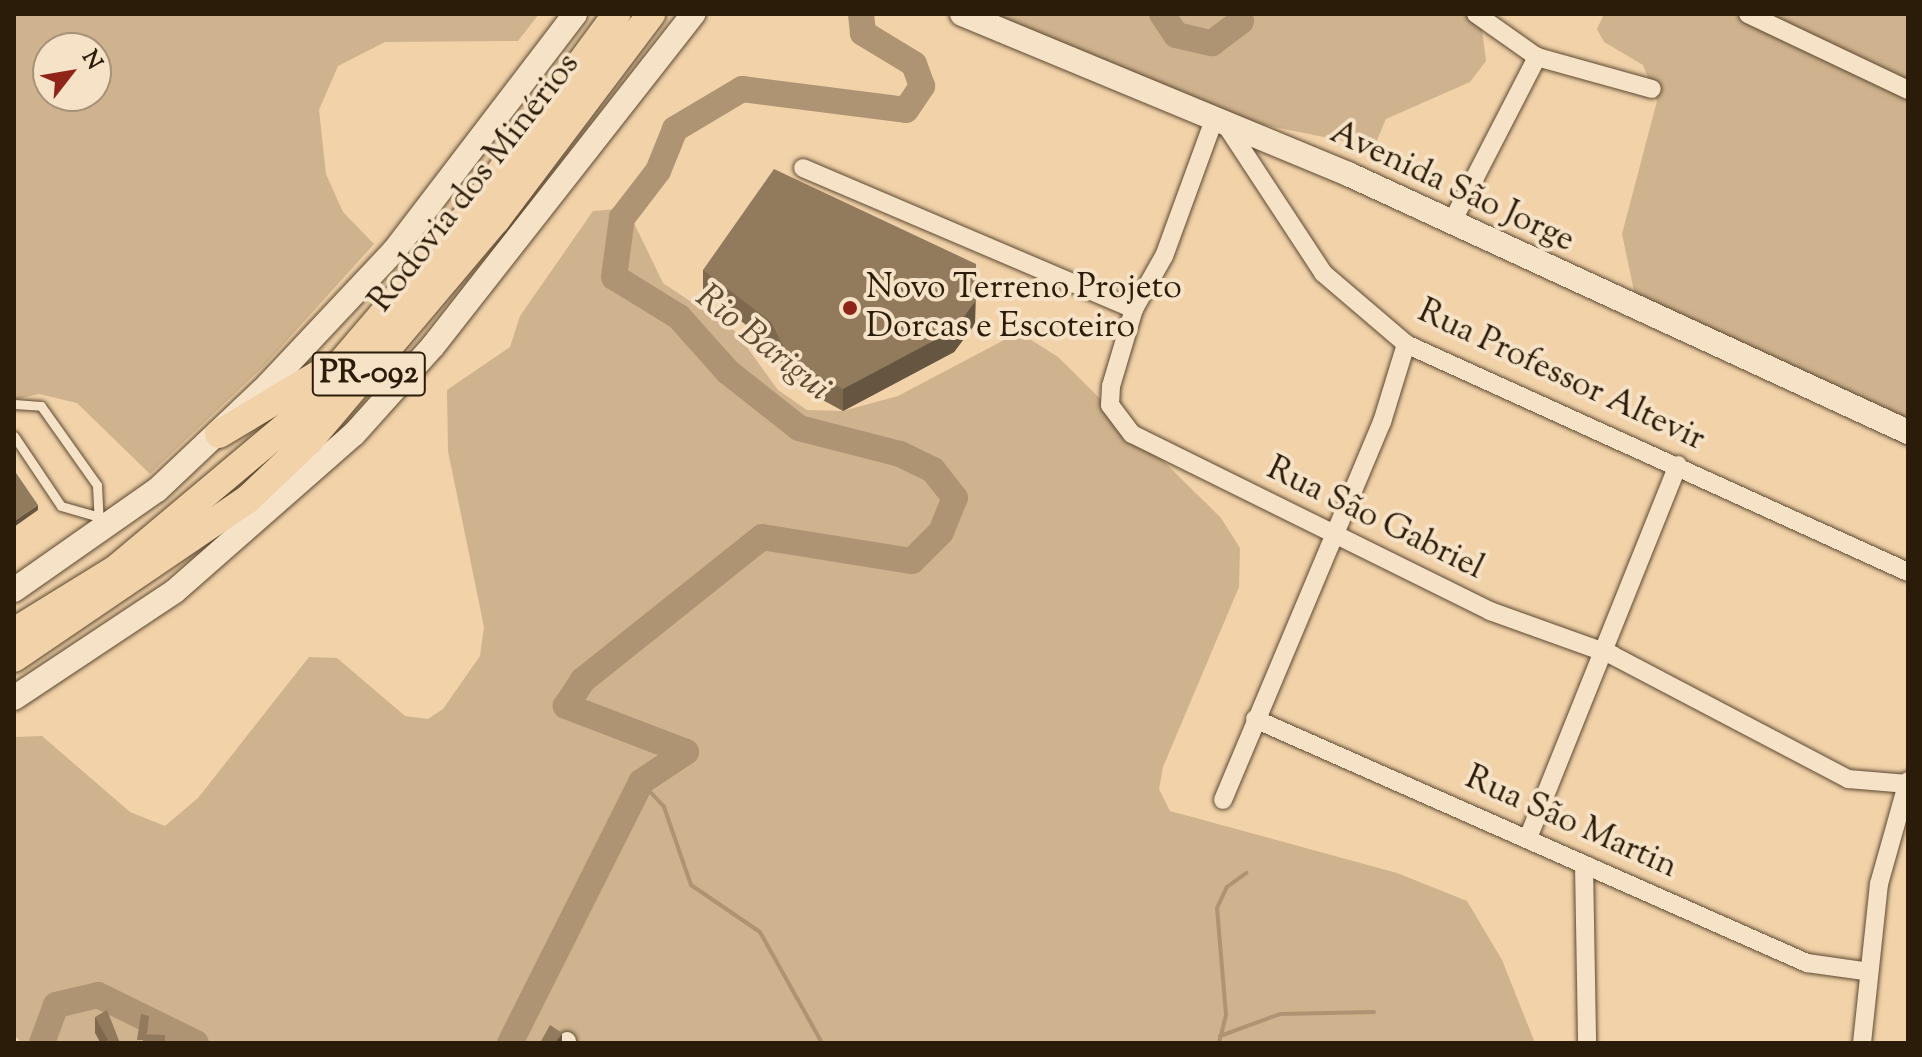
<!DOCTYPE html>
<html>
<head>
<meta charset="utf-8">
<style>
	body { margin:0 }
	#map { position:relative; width:1922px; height:1057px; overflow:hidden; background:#f1d2a9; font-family:"Sorts Mill Goudy",serif }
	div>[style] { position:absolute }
	.green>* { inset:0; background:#cfb38e }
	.stream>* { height:4px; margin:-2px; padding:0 2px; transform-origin:2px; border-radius:2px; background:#ae9473 }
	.river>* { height:26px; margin:-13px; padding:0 13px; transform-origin:13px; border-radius:13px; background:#ae9473 }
	.roads { filter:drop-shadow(0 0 2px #5c4931) drop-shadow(0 0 2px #5c4931) }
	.lane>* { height:9px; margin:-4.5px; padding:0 4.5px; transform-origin:4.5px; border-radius:4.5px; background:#f6e2c7 }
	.street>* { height:18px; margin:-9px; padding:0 9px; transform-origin:9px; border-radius:9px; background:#f6e2c7 }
	.secondary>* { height:24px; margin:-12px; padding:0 12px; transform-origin:12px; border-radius:12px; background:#f6e2c7 }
	.primary>* { height:28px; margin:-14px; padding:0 14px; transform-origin:14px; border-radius:14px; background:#f1d2a9 }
	.wall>* { inset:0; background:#7e694f }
	.shaded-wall>* { inset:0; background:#665540 }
	.building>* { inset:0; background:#927a5c }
	.dots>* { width:22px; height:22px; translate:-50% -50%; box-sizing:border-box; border:4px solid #f6e2c7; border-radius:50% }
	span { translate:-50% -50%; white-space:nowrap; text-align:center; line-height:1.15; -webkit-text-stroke:8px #f6e2c7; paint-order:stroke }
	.shield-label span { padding:2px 6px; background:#f6e2c7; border:2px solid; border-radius:6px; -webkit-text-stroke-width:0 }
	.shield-label { font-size:32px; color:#2b1b09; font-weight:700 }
	.street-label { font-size:34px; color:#2b1b09 }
	.poi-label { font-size:34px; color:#2b1b09 }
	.left { translate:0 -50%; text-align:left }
	.water-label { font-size:36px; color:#5f4b33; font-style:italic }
	.frame { position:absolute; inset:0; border:16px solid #2b1b09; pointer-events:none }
	.north { position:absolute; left:32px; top:32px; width:80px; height:80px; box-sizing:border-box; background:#f6e2c7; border:2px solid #a5927b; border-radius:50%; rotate:59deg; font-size:22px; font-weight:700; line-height:32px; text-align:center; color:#2b1b09 }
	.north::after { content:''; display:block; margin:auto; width:28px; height:36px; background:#8f2418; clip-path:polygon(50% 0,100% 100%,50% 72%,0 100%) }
</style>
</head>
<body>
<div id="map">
	<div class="green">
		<i style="clip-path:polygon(evenodd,14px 14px,539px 14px,518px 41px,385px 42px,338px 66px,319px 110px,326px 174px,343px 212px,374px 244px,264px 366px,150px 474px,77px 403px,39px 394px,14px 400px,14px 14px,48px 48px,96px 48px,96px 96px,48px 96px,48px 48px)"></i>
		<i style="clip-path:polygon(952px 14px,1480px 14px,1486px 61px,1470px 82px,1386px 119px,1374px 147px,1249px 122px)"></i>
		<i style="clip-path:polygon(1604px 14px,1908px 14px,1908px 447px,1664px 319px,1634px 291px,1622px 234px,1657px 101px,1643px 65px,1604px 42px,1597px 29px)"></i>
		<i style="clip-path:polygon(617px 209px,633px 221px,663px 283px,736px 332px,778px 390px,807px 410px,843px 411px,898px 396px,1008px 338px,1028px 338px,1058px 357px,1221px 518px,1240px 548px,1239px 587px,1163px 767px,1159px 789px,1170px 811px,1397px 873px,1467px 901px,1502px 960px,1535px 1043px,22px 1043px,14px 1035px,14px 737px,42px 736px,130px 812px,165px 826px,198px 798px,309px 657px,337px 658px,405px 716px,428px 719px,443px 709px,480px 656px,484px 627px,448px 451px,447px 390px,510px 347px,520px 316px,593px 211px)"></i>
	</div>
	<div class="stream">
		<i style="left:641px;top:782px;width:34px;rotate:47deg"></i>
		<i style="left:664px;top:807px;width:83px;rotate:70.9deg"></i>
		<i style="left:691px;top:885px;width:83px;rotate:34.3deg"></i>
		<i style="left:760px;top:932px;width:127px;rotate:60.8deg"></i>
		<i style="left:1220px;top:1036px;width:64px;rotate:-20.1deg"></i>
		<i style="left:1280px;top:1014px;width:94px;rotate:-1.2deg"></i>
		<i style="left:936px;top:1043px;width:15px"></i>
		<i style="left:1219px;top:1043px;width:29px;rotate:-76deg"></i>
		<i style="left:1226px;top:1015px;width:107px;rotate:-94.8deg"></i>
		<i style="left:1217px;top:908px;width:23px;rotate:-65deg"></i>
		<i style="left:1227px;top:887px;width:24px;rotate:-36deg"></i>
	</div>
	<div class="river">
		<i style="left:1162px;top:14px;width:25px;rotate:56deg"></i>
		<i style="left:1176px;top:35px;width:37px;rotate:13deg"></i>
		<i style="left:1212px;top:43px;width:36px;rotate:-37deg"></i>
		<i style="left:1241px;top:21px;width:7px;rotate:-106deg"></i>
		<i style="left:42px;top:1043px;width:40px;rotate:-69.8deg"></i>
		<i style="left:56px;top:1005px;width:43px;rotate:-13.4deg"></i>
		<i style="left:98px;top:995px;width:109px;rotate:26.1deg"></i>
		<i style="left:510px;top:1043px;width:292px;rotate:-63.3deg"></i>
		<i style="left:641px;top:782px;width:54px;rotate:-33.7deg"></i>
		<i style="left:686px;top:752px;width:129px;rotate:-159deg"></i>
		<i style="left:566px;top:706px;width:31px;rotate:-57deg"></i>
		<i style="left:583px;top:680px;width:229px;rotate:-38.6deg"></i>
		<i style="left:762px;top:537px;width:152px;rotate:9.1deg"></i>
		<i style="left:912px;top:561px;width:41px;rotate:-45deg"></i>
		<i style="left:941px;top:532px;width:37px;rotate:-68deg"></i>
		<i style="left:955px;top:498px;width:36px;rotate:-128deg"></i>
		<i style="left:933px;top:470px;width:37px;rotate:-154deg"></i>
		<i style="left:900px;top:454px;width:104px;rotate:-165.6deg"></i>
		<i style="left:799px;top:428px;width:90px;rotate:-141.7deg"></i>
		<i style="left:728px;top:372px;width:74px;rotate:-131.7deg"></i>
		<i style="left:679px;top:317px;width:76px;rotate:-148.4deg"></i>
		<i style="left:614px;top:277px;width:60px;rotate:-82.3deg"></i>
		<i style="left:622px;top:218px;width:59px;rotate:-52.5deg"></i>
		<i style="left:658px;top:171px;width:45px;rotate:-68deg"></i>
		<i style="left:675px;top:129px;width:78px;rotate:-30.8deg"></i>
		<i style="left:742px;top:89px;width:165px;rotate:7.3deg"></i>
		<i style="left:906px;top:110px;width:29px;rotate:-56deg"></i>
		<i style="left:922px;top:86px;width:23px;rotate:-110deg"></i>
		<i style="left:914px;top:64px;width:60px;rotate:-148.7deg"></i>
		<i style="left:863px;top:33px;width:19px;rotate:-96deg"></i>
	</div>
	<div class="roads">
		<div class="lane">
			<i style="left:14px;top:404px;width:27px;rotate:4deg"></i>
			<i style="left:41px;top:406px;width:97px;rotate:54.7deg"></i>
			<i style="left:97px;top:485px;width:41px;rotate:87.2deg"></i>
			<i style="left:14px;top:436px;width:84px;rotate:56.1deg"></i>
			<i style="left:61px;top:506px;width:36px;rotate:16deg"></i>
		</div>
		<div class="street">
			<i style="left:1476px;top:14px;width:75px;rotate:35.2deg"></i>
			<i style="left:1537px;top:57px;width:119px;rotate:15.5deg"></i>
			<i style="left:1748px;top:14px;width:177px;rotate:25.4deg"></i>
			<i style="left:1215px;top:117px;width:148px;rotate:110.1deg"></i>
			<i style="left:1164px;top:256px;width:61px;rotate:119.5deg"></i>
			<i style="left:1134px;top:309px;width:80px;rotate:106.6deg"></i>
			<i style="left:1111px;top:386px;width:19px;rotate:93deg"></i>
			<i style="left:1110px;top:405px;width:36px;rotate:53deg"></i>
			<i style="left:1132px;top:434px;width:399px;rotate:26.3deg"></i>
			<i style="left:1490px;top:611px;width:130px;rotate:19.8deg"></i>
			<i style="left:1612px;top:655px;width:267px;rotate:27.7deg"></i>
			<i style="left:1848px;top:779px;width:60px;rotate:4.8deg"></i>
			<i style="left:1224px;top:122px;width:181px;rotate:56.7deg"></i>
			<i style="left:1323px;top:273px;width:109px;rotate:40.5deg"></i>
			<i style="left:1406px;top:344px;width:551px;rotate:24.43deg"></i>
			<i style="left:803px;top:168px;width:360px;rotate:23.1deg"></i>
			<i style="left:1452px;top:222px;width:186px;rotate:-62.7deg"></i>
			<i style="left:1255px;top:719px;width:604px;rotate:23.85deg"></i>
			<i style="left:1807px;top:963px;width:58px;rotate:8deg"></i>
			<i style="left:1223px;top:800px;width:410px;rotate:-67.2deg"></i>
			<i style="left:1382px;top:422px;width:82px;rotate:-72.9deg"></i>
			<i style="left:1528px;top:838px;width:402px;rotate:-68.1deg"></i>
			<i style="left:1584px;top:865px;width:178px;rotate:89deg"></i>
			<i style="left:567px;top:1041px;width:2px;rotate:90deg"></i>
			<i style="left:1862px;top:1043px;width:160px;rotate:-83.9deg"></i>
			<i style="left:1879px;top:884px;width:107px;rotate:-74.3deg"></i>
		</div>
		<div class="secondary">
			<i style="left:962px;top:14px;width:418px;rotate:22.5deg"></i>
			<i style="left:1348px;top:174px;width:617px;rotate:24.74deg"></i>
			<i style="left:14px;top:590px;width:174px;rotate:-35deg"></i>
			<i style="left:157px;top:490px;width:153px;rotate:-43.4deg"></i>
			<i style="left:268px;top:385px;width:184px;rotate:-46.8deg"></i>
			<i style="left:394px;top:251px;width:298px;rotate:-52.6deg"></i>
			<i style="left:14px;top:698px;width:193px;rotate:-33.6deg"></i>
			<i style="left:175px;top:591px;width:238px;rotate:-41.3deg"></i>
			<i style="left:354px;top:434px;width:118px;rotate:-48.1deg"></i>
			<i style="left:433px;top:346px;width:422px;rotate:-51.9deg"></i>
		</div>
		<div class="primary">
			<i style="left:219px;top:434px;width:125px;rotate:-30.9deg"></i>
			<i style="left:14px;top:632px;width:120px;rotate:-31.7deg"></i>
			<i style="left:116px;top:569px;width:227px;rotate:-40deg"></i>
			<i style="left:290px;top:423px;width:287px;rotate:-49.5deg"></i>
			<i style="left:476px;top:205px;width:237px;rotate:-53.6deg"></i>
			<i style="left:14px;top:658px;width:283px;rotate:-34.2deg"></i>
			<i style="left:248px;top:499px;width:84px;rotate:-43.6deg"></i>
			<i style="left:309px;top:441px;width:289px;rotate:-49.8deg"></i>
			<i style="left:496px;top:220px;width:258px;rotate:-53deg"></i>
		</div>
	</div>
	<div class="wall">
		<i style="clip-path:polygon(703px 270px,976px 286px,975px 324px,954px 352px,843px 411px,791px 383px,771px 344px,703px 292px)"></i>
		<i style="clip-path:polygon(95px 1017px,120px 1043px,100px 1042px,95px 1033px)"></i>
	</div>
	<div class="shaded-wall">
		<i style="clip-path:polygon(976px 264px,975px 324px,954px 352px,843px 411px,843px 389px)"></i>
		<i style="clip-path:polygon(38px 505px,38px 510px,14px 527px,14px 521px)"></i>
		<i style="clip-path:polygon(562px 1033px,562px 1043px,555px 1043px)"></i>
	</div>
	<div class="building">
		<i style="clip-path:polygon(774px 169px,976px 264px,975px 302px,954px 330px,843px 389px,791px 361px,771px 322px,703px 270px)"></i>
		<i style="clip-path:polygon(14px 470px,38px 505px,14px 521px)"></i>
		<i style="clip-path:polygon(107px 1010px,120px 1043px,101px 1043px,108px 1040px,95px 1017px)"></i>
		<i style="clip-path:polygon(141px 1014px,149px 1016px,147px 1034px,143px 1034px,143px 1040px,137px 1040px)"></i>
		<i style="clip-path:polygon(550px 1025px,562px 1033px,555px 1043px,540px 1043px)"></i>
		<i style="clip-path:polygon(143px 1034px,165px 1035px,165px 1043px,143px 1043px)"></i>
	</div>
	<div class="dots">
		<i style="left:850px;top:308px;background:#8f2418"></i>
	</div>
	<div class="shield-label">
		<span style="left:369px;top:374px">PR-092</span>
	</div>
	<div class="street-label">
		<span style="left:475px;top:183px;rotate:-52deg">Rodovia dos Minérios</span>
		<span style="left:1452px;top:187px;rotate:25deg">Avenida São Jorge</span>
		<span style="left:1561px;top:376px;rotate:25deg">Rua Professor Altevir</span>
		<span style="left:1375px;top:519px;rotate:26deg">Rua São Gabriel</span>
		<span style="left:1571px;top:823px;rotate:24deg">Rua São Martin</span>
	</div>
	<div class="poi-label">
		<span class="left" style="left:866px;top:308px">Novo Terreno Projeto<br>Dorcas e Escoteiro</span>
	</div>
	<div class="water-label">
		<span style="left:762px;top:344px;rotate:39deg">Rio Barigui</span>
	</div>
	<div class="frame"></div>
	<div class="north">N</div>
</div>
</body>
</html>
